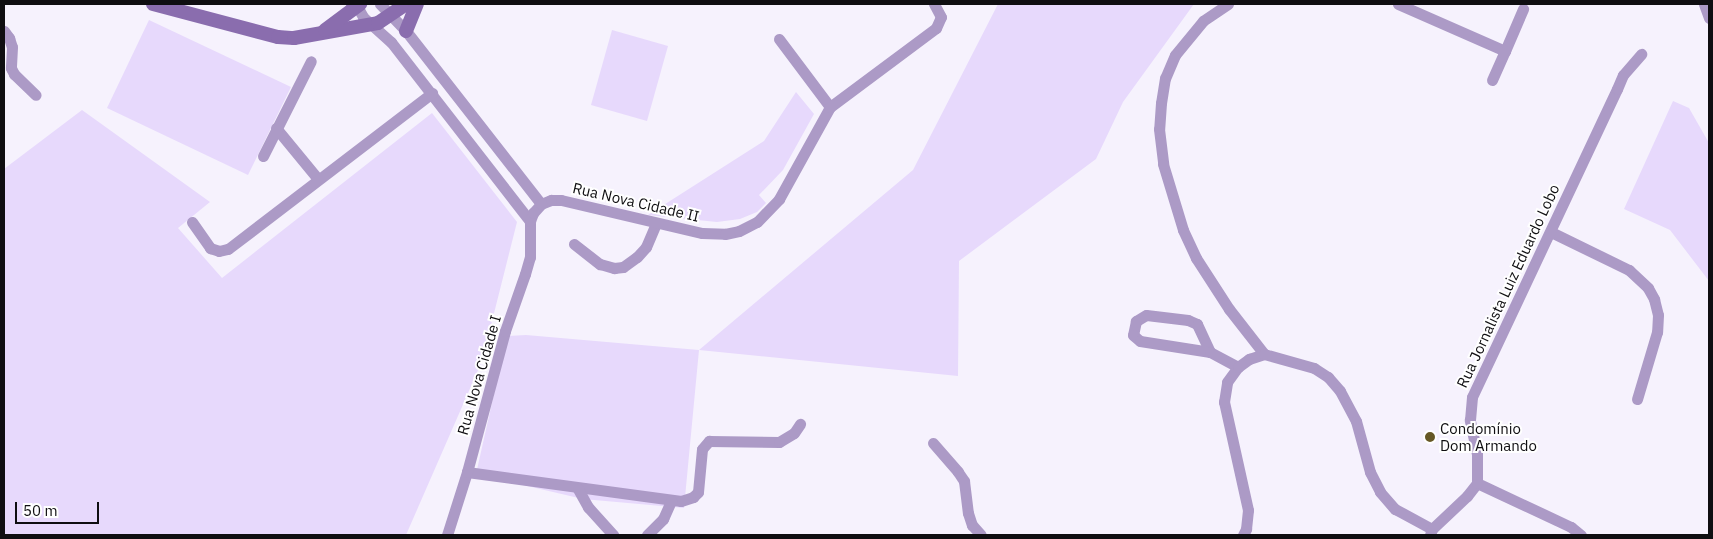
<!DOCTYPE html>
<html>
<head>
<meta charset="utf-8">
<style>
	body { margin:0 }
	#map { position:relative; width:1713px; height:539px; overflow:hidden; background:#f6f2fd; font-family:"IBM Plex Sans",sans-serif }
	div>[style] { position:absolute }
	.green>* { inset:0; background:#e7d9fc }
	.minor>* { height:11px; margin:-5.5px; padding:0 5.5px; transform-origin:5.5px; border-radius:5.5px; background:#ac9ac6 }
	.secondary>* { height:14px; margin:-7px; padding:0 7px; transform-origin:7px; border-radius:7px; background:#8a6dae }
	.dots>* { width:14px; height:14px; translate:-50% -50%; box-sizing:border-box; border:2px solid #fff; border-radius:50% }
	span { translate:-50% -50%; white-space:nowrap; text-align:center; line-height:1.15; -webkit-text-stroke:4px #fff; paint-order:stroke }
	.street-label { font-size:15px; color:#0f0e11 }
	.poi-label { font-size:15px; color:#0f0e11 }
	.left { translate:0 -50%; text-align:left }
	.frame { position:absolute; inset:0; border:5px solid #0f0e11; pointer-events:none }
	.scale { position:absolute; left:15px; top:502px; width:84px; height:22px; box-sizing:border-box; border:2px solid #0f0e11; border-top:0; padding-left:6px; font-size:15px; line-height:18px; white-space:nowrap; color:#0f0e11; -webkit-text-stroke:4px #fff; paint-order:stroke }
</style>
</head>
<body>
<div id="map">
	<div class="green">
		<i style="clip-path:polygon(998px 4px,1194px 4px,1123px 102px,1096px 159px,959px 261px,958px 376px,699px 350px,684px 508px,583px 499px,476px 474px,507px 336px,526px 335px,699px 350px,913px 170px)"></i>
		<i style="clip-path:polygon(149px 20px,291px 87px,248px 175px,107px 108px)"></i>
		<i style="clip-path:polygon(612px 30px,668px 46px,647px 121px,591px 105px)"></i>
		<i style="clip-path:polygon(796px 92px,814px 114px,783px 170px,759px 195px,766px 203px,757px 212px,740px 219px,717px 222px,648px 215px,764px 141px)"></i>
		<i style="clip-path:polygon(1673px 101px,1689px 108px,1709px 143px,1709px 281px,1670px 230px,1624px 209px)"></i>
		<i style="clip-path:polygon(82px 110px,210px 202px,178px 228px,222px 278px,432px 113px,517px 222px,482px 361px,406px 535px,4px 535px,4px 169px)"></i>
	</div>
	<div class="minor">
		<i style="left:351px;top:4px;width:6px;rotate:18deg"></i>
		<i style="left:357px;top:6px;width:13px;rotate:61deg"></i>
		<i style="left:363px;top:17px;width:38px;rotate:42deg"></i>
		<i style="left:391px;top:42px;width:227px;rotate:52.2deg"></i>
		<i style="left:380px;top:4px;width:37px;rotate:46deg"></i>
		<i style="left:406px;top:31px;width:219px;rotate:52deg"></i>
		<i style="left:1228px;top:4px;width:30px;rotate:146deg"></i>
		<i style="left:1203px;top:21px;width:44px;rotate:129.5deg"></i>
		<i style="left:1175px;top:55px;width:25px;rotate:113deg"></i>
		<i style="left:1165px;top:78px;width:25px;rotate:99deg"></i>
		<i style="left:1161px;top:103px;width:26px;rotate:94deg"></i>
		<i style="left:1159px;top:129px;width:35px;rotate:83deg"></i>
		<i style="left:1163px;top:164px;width:69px;rotate:73.1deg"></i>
		<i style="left:1183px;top:230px;width:31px;rotate:65deg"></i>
		<i style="left:1196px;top:258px;width:61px;rotate:57.1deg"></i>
		<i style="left:1229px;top:309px;width:57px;rotate:52.1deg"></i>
		<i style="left:1398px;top:4px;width:117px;rotate:23.7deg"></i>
		<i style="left:1505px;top:51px;width:46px;rotate:-66.8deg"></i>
		<i style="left:1704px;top:4px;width:15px;rotate:70deg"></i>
		<i style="left:4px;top:31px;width:9px;rotate:54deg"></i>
		<i style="left:9px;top:38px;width:9px;rotate:72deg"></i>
		<i style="left:12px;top:47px;width:21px;rotate:93deg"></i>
		<i style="left:11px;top:68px;width:7px;rotate:63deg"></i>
		<i style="left:14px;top:74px;width:30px;rotate:44deg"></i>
		<i style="left:779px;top:39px;width:85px;rotate:53.1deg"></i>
		<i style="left:1492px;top:80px;width:32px;rotate:-66deg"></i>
		<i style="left:276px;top:128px;width:66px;rotate:50.5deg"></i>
		<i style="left:263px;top:156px;width:106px;rotate:-63.2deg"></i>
		<i style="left:192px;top:222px;width:32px;rotate:55deg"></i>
		<i style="left:210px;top:248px;width:9px;rotate:18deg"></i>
		<i style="left:219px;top:251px;width:9px;rotate:-13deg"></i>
		<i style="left:228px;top:249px;width:257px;rotate:-37.4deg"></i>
		<i style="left:1551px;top:232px;width:87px;rotate:26deg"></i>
		<i style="left:1629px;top:270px;width:26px;rotate:43deg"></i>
		<i style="left:1648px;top:288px;width:13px;rotate:61deg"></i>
		<i style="left:1654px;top:299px;width:16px;rotate:76deg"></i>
		<i style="left:1658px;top:315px;width:17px;rotate:93deg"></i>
		<i style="left:1657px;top:332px;width:70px;rotate:106.6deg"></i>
		<i style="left:574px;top:244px;width:33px;rotate:38deg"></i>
		<i style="left:600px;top:264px;width:15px;rotate:16deg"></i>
		<i style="left:614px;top:268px;width:9px;rotate:-6deg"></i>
		<i style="left:623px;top:267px;width:17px;rotate:-36deg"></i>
		<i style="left:637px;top:257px;width:13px;rotate:-48deg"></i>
		<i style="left:646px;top:247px;width:26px;rotate:-67deg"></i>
		<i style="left:1210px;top:352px;width:31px;rotate:-115deg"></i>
		<i style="left:1197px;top:324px;width:10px;rotate:-156deg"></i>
		<i style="left:1188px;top:320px;width:42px;rotate:-173.2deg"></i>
		<i style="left:1146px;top:315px;width:12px;rotate:149deg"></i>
		<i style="left:1136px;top:321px;width:14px;rotate:102deg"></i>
		<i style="left:1133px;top:335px;width:9px;rotate:41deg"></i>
		<i style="left:1140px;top:341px;width:71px;rotate:8.9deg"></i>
		<i style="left:1210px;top:352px;width:32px;rotate:28deg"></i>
		<i style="left:933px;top:443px;width:38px;rotate:49deg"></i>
		<i style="left:958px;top:472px;width:11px;rotate:56deg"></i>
		<i style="left:964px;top:481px;width:32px;rotate:83deg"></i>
		<i style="left:968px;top:513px;width:13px;rotate:72deg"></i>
		<i style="left:972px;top:525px;width:13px;rotate:48deg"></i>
		<i style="left:467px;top:472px;width:216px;rotate:7.7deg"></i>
		<i style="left:681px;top:501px;width:13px;rotate:-18deg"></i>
		<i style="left:693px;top:497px;width:7px;rotate:-45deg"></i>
		<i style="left:698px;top:492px;width:43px;rotate:-84.7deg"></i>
		<i style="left:702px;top:449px;width:11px;rotate:-49deg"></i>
		<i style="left:709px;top:441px;width:70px;rotate:0.8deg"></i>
		<i style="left:779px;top:442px;width:17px;rotate:-31deg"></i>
		<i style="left:794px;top:433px;width:11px;rotate:-56deg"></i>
		<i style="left:1477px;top:483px;width:104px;rotate:25.1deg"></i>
		<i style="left:1571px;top:527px;width:13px;rotate:39deg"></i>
		<i style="left:578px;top:489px;width:21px;rotate:61deg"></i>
		<i style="left:588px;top:507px;width:38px;rotate:48deg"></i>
		<i style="left:447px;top:535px;width:66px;rotate:-72.4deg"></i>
		<i style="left:467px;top:472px;width:146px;rotate:-74.9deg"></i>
		<i style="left:505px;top:331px;width:60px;rotate:-70.7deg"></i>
		<i style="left:525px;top:274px;width:18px;rotate:-74deg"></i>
		<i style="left:530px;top:257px;width:36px;rotate:-90deg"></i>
		<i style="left:530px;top:221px;width:9px;rotate:-69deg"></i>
		<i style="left:533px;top:213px;width:12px;rotate:-48deg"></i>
		<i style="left:541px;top:204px;width:11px;rotate:-22deg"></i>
		<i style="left:551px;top:200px;width:10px"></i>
		<i style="left:561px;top:200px;width:145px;rotate:13.2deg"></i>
		<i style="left:702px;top:233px;width:23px;rotate:2deg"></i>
		<i style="left:725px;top:234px;width:14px;rotate:-12deg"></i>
		<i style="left:739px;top:231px;width:20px;rotate:-27deg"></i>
		<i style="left:757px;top:222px;width:32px;rotate:-46deg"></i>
		<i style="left:779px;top:199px;width:105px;rotate:-61deg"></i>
		<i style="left:830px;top:107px;width:132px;rotate:-36.7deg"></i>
		<i style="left:936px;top:28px;width:12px;rotate:-66deg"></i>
		<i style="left:941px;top:17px;width:15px;rotate:-118deg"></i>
		<i style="left:647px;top:535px;width:23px;rotate:-45deg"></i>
		<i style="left:663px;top:519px;width:20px;rotate:-66deg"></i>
		<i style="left:1243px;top:535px;width:7px;rotate:-63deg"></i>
		<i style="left:1246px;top:529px;width:19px;rotate:-84deg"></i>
		<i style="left:1248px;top:510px;width:111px;rotate:-102.5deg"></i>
		<i style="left:1224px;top:402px;width:20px;rotate:-81deg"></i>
		<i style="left:1227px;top:382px;width:19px;rotate:-54deg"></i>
		<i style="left:1238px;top:367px;width:14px;rotate:-36deg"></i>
		<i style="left:1249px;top:359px;width:16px;rotate:-18deg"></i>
		<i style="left:1264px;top:354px;width:52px;rotate:15.6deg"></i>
		<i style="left:1314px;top:368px;width:17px;rotate:33deg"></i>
		<i style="left:1328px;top:377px;width:18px;rotate:49deg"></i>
		<i style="left:1340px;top:391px;width:34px;rotate:62deg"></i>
		<i style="left:1356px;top:421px;width:53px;rotate:74.6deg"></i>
		<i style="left:1370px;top:472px;width:22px;rotate:63deg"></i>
		<i style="left:1380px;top:492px;width:23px;rotate:49deg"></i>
		<i style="left:1395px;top:509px;width:42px;rotate:28.4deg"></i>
		<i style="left:1430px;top:535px;width:6px;rotate:-72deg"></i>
		<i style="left:1432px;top:529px;width:48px;rotate:-43.3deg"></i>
		<i style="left:1467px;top:496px;width:16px;rotate:-52deg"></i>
		<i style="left:1477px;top:483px;width:29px;rotate:-90deg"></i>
		<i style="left:1477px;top:454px;width:35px;rotate:-102deg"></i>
		<i style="left:1470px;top:420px;width:23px;rotate:-85deg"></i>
		<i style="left:1472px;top:397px;width:340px;rotate:-64.8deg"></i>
		<i style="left:1617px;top:89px;width:15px;rotate:-67deg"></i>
		<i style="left:1623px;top:75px;width:28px;rotate:-49deg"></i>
	</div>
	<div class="secondary">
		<i style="left:153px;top:4px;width:129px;rotate:14.8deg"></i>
		<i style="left:278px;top:37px;width:16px;rotate:4deg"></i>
		<i style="left:294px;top:38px;width:85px;rotate:-10.1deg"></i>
		<i style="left:378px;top:23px;width:34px;rotate:-34deg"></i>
		<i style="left:325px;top:30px;width:44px;rotate:-36.6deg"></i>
		<i style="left:406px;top:31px;width:29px;rotate:-68deg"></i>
	</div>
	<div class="dots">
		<i style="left:1430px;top:437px;background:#665825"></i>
	</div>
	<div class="street-label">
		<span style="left:636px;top:202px;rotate:13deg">Rua Nova Cidade II</span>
		<span style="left:1508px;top:286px;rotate:-65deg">Rua Jornalista Luiz Eduardo Lobo</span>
		<span style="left:479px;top:375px;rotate:-74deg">Rua Nova Cidade I</span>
	</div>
	<div class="poi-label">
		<span class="left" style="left:1440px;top:437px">Condomínio<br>Dom Armando</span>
	</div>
	<div class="frame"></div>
	<div class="scale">50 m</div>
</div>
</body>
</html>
